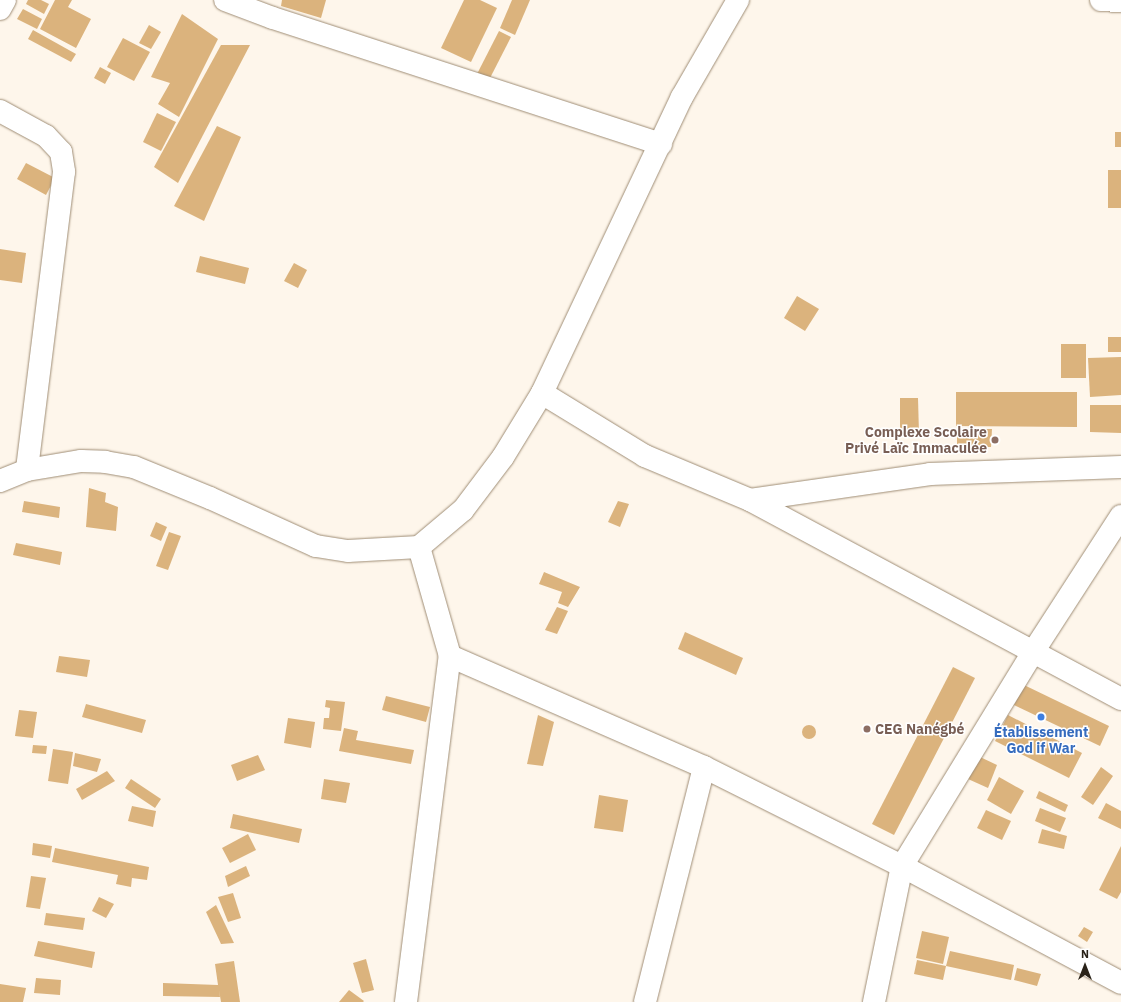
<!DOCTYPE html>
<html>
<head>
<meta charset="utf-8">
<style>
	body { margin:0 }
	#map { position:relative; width:1121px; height:1002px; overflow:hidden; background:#fef6eb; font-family:"IBM Plex Sans",sans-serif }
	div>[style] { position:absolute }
	.building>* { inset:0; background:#dbb37d }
	.round { border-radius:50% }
	.roads { filter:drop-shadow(0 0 1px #9f8d75) drop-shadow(0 0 1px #9f8d75) }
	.street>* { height:22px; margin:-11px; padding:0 11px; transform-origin:11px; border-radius:11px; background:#fff }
	.dots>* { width:11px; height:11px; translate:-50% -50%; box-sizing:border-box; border:2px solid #fff; border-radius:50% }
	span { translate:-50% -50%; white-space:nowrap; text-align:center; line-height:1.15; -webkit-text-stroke:3px #fff; paint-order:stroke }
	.education-label { font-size:14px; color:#785e54; font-weight:700 }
	.right { translate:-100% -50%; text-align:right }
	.left { translate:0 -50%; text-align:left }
	.shop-label { font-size:14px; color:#366cbe; font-weight:700 }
	.north { position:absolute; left:1065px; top:946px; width:40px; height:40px; -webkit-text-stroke:3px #fff; paint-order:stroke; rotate:0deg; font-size:11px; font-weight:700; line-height:16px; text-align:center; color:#292218 }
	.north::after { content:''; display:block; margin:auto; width:14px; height:18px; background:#292218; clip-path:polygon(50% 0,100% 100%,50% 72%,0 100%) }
</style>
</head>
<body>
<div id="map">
	<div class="building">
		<i style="clip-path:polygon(28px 0,41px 0,49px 4px,44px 14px,26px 4px)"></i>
		<i style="clip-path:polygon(55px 0,72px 0,68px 7px,91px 19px,76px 48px,40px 29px)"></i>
		<i style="clip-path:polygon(282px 0,326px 0,321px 18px,281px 6px)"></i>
		<i style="clip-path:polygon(464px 0,480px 0,497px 8px,471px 62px,441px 48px)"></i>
		<i style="clip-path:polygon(512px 0,530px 0,515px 35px,500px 28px)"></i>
		<i style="clip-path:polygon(23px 9px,42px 19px,37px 29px,17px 19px)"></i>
		<i style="clip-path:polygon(182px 14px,218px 39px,179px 117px,158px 104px,170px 83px,151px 77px)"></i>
		<i style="clip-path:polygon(149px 25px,161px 32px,151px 49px,139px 43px)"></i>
		<i style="clip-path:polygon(33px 30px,76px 54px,71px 62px,28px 39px)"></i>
		<i style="clip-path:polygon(499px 31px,511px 37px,489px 80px,477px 74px)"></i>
		<i style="clip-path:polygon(123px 38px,150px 52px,134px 81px,107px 67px)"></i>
		<i style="clip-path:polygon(221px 45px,250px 45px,178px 183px,154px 167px)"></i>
		<i style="clip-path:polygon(100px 67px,111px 73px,105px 84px,94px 78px)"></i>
		<i style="clip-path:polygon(157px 113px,176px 122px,161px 151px,143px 142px)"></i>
		<i style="clip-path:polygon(217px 126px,241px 137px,204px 221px,174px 206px)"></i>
		<i style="clip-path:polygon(1115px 132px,1121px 132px,1121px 147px,1115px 147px)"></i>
		<i style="clip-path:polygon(26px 163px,55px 178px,46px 195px,17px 179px)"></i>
		<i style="clip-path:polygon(1108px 170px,1121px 170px,1121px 208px,1108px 208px)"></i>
		<i style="clip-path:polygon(0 249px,26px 253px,22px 283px,0 280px)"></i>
		<i style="clip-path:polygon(200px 256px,249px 268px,245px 284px,196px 272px)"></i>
		<i style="clip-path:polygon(294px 263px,307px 270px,298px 288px,284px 281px)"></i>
		<i style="clip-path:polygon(797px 296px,819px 309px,805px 331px,784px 318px)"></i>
		<i style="clip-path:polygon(1108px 337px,1121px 337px,1121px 352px,1108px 352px)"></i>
		<i style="clip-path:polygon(1061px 344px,1086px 344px,1086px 378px,1061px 378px)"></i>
		<i style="clip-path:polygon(1121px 357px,1121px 395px,1090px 397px,1088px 358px)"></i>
		<i style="clip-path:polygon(956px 392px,1077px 392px,1077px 427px,956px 426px)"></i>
		<i style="clip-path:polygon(900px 398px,918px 398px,919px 434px,900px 434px)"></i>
		<i style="clip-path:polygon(1090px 405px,1121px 405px,1121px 433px,1090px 432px)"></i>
		<i style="clip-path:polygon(957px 429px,992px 429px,991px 447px,957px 447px)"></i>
		<i style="clip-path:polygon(89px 488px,106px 493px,105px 502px,118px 507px,116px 531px,86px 527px)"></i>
		<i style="clip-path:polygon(24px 501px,60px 507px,59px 518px,22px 512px)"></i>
		<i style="clip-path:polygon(618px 501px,629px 504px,620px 527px,608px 522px)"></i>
		<i style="clip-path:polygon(156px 522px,167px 527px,161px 541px,150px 536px)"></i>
		<i style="clip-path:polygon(169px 532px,181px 536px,168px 570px,156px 566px)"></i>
		<i style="clip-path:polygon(16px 543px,62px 552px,60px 565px,13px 555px)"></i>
		<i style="clip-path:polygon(544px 572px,580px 587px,568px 607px,558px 603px,562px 592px,539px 584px)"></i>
		<i style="clip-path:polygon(557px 607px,568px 611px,557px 634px,545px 630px)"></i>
		<i style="clip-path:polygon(685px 632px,743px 658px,736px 675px,678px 649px)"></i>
		<i style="clip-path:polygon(59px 656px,90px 660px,87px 677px,56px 672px)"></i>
		<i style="clip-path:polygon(953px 667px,975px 678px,894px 835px,872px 824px)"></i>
		<i style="clip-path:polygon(1024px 685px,1109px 726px,1100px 746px,1014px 705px)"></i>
		<i style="clip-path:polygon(386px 696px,430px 707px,426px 722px,382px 710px)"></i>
		<i style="clip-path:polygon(326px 700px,345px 702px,341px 731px,323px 729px,324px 718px,329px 718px,330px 708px,325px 707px)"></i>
		<i style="clip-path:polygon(86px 704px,146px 720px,142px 733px,82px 717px)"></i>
		<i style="clip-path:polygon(19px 710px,37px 712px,33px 738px,15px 736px)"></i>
		<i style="clip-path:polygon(538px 715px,554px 722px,543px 766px,527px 764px)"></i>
		<i style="clip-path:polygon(1008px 715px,1082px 753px,1069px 778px,995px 741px)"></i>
		<i style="clip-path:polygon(288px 718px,315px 722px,311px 748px,284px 743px)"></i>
		<i class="round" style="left:802px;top:725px;width:14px;height:14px"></i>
		<i style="clip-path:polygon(344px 728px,358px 731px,356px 740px,414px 750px,411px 764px,339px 751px)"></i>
		<i style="clip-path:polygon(33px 745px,47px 746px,46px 754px,32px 753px)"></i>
		<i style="clip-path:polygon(53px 749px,73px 752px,68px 784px,48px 781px)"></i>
		<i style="clip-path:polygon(75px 753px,101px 759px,97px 772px,73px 766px)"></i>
		<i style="clip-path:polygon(258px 755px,265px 770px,237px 781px,231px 765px)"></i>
		<i style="clip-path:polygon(978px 756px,997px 765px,988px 788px,968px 779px)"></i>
		<i style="clip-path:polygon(1101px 767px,1113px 776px,1093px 805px,1081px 797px)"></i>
		<i style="clip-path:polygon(107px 771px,115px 781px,82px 800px,76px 789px)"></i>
		<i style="clip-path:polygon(999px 777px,1024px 791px,1011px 814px,987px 800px)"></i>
		<i style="clip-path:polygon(131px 779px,161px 799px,155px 808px,125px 788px)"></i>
		<i style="clip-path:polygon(324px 779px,350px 783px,346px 803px,321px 799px)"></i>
		<i style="clip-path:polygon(1039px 791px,1068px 805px,1065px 812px,1036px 798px)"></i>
		<i style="clip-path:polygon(599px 795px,628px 800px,623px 832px,594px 828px)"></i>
		<i style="clip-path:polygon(1106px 803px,1121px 811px,1121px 829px,1098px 818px)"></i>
		<i style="clip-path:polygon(132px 806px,156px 811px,153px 827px,128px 821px)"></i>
		<i style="clip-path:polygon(1040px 808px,1066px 818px,1060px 832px,1035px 821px)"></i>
		<i style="clip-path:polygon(986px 810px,1011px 821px,1002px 840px,977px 828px)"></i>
		<i style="clip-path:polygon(233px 814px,302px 829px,299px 843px,230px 828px)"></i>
		<i style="clip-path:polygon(1042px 829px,1067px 836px,1064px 849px,1038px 843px)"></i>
		<i style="clip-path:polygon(248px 834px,256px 850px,230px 863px,222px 848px)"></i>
		<i style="clip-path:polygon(33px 843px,52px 846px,50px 858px,32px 855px)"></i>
		<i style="clip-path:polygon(1121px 846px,1121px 892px,1117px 899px,1099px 890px)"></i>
		<i style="clip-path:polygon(55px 848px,149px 867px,147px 880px,132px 878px,131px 887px,116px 884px,118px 875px,52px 862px)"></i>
		<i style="clip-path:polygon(246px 866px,250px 876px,228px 887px,225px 876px)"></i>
		<i style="clip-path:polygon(31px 876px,46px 878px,40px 909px,26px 907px)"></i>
		<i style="clip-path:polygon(233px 893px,241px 918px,228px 922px,218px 897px)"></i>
		<i style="clip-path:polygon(99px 897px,114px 904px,106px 918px,92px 911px)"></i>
		<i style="clip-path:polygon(216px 905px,234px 943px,221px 944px,206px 912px)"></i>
		<i style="clip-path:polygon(46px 913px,85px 918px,83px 930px,44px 925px)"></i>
		<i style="clip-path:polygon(1084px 927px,1093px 932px,1087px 942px,1078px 936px)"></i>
		<i style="clip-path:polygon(922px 931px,949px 937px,943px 964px,916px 958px)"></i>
		<i style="clip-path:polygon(38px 941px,95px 952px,92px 968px,34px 956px)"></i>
		<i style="clip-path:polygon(950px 951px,1014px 965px,1011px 980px,946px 966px)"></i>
		<i style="clip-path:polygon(366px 959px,374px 990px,362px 993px,353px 963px)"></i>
		<i style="clip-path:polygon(917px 960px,946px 966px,943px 980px,914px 974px)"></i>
		<i style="clip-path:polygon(234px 961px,240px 1002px,221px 1002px,219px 990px,220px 997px,163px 996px,163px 983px,218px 985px,215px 964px)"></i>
		<i style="clip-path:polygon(1017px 968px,1041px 974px,1037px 986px,1014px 980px)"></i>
		<i style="clip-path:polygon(36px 978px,61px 980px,60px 995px,34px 993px)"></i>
		<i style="clip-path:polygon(0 984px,26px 988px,23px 1002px,0 1002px)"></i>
		<i style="clip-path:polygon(349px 990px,364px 1001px,363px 1002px,339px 1002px)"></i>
	</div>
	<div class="roads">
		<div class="street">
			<i style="left:225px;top:0;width:51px;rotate:20.6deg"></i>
			<i style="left:273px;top:18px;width:408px;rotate:18deg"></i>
			<i style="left:1101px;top:0;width:20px;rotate:3deg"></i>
			<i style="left:0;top:9px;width:10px;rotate:-61deg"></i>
			<i style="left:0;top:111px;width:52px;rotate:28.5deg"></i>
			<i style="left:46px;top:136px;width:22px;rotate:47deg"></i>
			<i style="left:61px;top:152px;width:20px;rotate:81deg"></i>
			<i style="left:64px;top:172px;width:300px;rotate:97.1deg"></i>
			<i style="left:542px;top:393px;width:327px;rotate:-64.7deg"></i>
			<i style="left:682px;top:97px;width:112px;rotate:-60deg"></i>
			<i style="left:0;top:481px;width:29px;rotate:-22deg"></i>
			<i style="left:27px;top:470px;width:55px;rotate:-9.5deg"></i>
			<i style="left:81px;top:461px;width:24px;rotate:2deg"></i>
			<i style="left:105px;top:462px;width:29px;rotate:10deg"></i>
			<i style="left:134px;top:467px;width:82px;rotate:22.2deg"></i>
			<i style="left:210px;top:498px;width:116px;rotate:24.4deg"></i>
			<i style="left:316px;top:546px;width:32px;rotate:9deg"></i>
			<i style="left:348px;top:551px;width:71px;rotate:-3.2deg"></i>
			<i style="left:419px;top:547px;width:57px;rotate:-40.1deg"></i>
			<i style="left:463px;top:510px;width:66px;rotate:-53deg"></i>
			<i style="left:503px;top:457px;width:75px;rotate:-58.6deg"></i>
			<i style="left:542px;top:393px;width:121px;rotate:31.5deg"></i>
			<i style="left:645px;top:456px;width:114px;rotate:22.7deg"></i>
			<i style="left:750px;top:500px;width:421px;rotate:28.2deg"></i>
			<i style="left:750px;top:500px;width:182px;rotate:-8.2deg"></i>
			<i style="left:930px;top:474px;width:191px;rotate:-2.1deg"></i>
			<i style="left:450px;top:656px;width:277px;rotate:23.6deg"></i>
			<i style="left:704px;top:767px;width:221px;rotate:26.6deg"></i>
			<i style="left:902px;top:866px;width:248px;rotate:28.1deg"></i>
			<i style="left:406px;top:1002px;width:349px;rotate:-82.8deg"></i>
			<i style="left:450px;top:656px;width:113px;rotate:-105.9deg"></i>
			<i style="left:645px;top:1002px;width:242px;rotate:-75.9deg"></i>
			<i style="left:874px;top:1002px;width:139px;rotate:-78.4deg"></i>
			<i style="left:902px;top:866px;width:251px;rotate:-58.5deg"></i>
			<i style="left:1033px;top:652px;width:162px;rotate:-57.1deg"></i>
		</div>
	</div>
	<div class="dots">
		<i style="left:995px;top:440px;background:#8d6e63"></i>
		<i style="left:1041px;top:717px;background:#3f7fe0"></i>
		<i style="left:867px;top:729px;background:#8d6e63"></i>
	</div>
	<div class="education-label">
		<span class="right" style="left:987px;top:440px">Complexe Scolaire<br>Privé Laïc Immaculée</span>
		<span class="left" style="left:875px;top:729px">CEG Nanégbé</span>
	</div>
	<div class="shop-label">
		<span style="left:1041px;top:740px">Établissement<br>God if War</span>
	</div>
	<div class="north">N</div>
</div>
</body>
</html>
